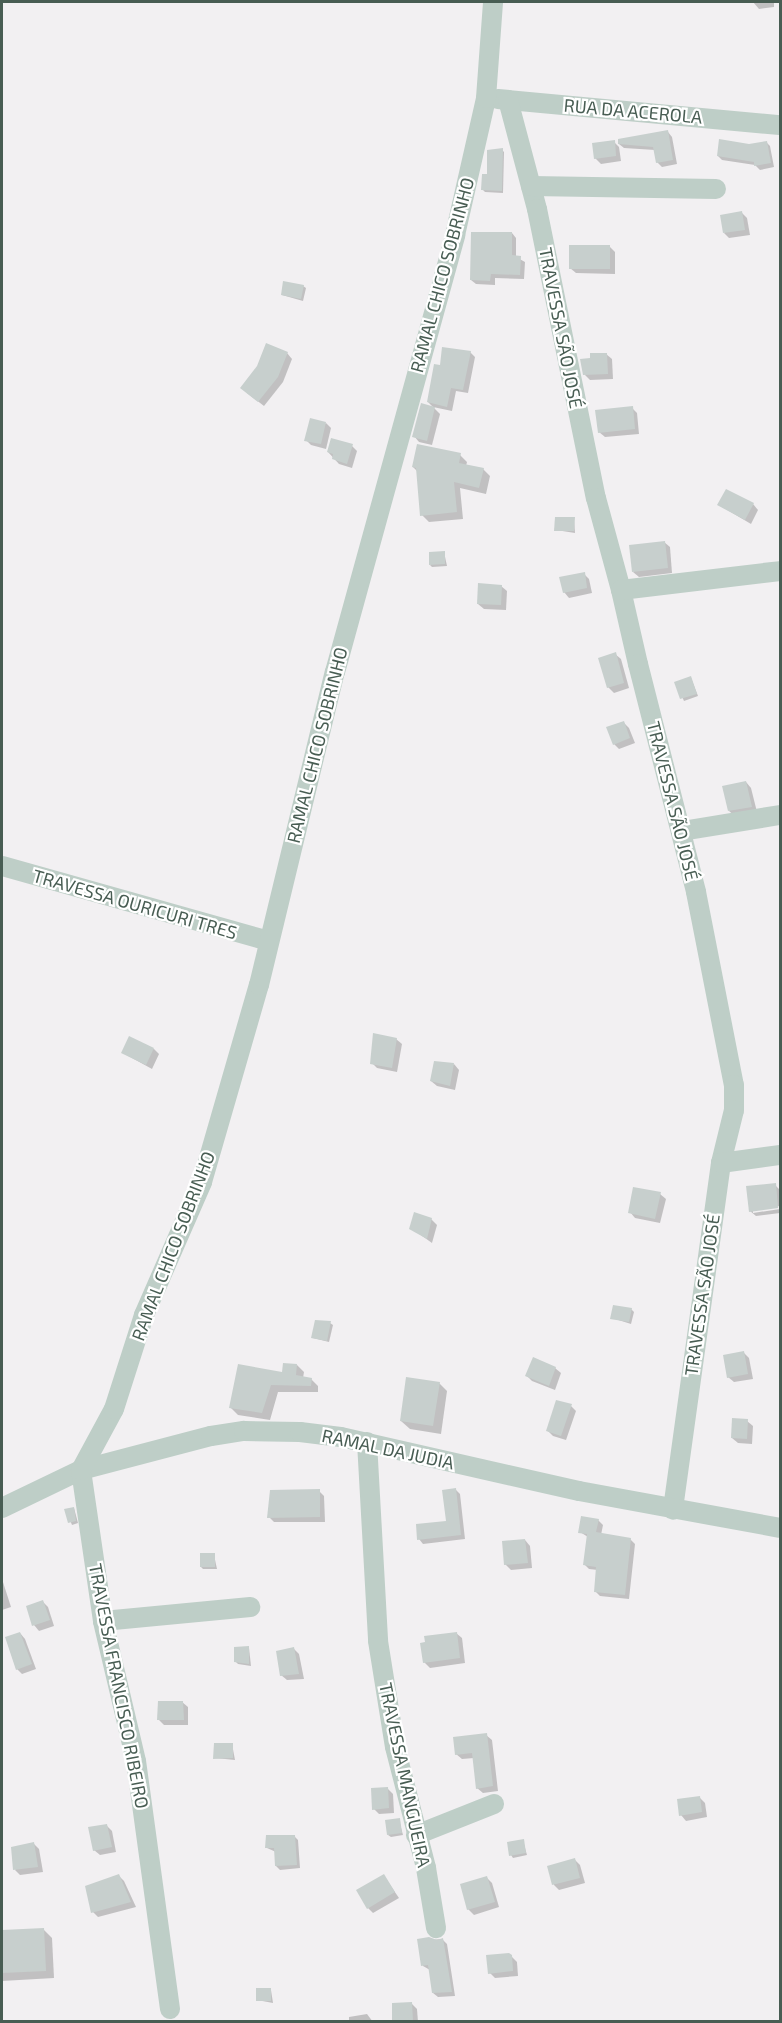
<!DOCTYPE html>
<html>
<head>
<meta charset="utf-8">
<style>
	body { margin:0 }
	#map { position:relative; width:782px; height:2023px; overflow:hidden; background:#f2f0f2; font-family:"Exo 2",sans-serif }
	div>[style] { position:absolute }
	.shadow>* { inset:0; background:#0003 }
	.building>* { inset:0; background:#c7cfcd }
	.minor>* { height:20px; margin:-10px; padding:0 10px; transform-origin:10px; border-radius:10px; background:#becec7 }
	span { translate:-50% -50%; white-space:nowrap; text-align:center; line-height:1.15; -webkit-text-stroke:4.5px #fff; paint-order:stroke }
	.street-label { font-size:18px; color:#485d53 }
	.frame { position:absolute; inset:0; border:3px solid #485d53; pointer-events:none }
</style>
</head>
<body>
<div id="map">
	<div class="shadow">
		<i style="clip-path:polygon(753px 2px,774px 2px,774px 7px,759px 9px)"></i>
		<i style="clip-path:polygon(668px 132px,672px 137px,677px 164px,662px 167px,657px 162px,655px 150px,624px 148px,619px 144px)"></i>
		<i style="clip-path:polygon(614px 142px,619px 147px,621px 161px,601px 164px,595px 158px)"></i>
		<i style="clip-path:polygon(766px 142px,770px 146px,774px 167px,760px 170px,755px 165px,722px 160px,718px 156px)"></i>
		<i style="clip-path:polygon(502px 150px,504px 152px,503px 193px,485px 192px,482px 189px,488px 176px)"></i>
		<i style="clip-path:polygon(742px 213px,747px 218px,750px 235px,729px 238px,724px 233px)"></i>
		<i style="clip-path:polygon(512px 233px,516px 238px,516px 257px,525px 262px,524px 279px,495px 278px,495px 285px,476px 284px,471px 280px)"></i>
		<i style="clip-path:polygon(610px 247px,615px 252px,615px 274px,576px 273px,570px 268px)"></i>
		<i style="clip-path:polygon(303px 286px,306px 288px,303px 301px,282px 295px)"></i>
		<i style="clip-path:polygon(470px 352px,475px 357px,468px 393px,456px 391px,452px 411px,433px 407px,428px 402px,441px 367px)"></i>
		<i style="clip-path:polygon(287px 353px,292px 359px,283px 382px,264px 406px,247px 393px)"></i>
		<i style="clip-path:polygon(606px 354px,612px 359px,613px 379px,590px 380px,585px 375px,592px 360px)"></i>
		<i style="clip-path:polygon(434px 408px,440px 414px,432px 445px,419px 442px,414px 436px)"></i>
		<i style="clip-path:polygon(632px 408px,637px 413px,639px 434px,605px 437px,599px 432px)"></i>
		<i style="clip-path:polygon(326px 423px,331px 428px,326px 449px,311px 445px,306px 440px)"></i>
		<i style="clip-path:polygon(352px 446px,357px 451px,352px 468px,339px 464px,328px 452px)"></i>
		<i style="clip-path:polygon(460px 455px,467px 462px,466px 466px,483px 469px,490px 476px,486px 494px,460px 488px,463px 519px,429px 522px,422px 515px,417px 471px,413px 467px)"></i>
		<i style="clip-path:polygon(753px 504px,758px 510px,751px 524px,719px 505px)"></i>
		<i style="clip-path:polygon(574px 519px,575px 533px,556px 530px)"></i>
		<i style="clip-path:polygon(664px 542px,670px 547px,672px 573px,639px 577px,633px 572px)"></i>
		<i style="clip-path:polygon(444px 552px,447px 566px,432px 567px,430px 565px)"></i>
		<i style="clip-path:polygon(584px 574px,589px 579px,592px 593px,569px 598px,564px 592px)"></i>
		<i style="clip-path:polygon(501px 586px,507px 591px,506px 610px,484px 609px,478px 604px)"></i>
		<i style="clip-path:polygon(615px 654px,621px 659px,629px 688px,614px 693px,608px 687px)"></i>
		<i style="clip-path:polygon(691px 678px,698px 696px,684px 701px,676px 683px)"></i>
		<i style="clip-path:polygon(624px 723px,629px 728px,635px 743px,619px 749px,614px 744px)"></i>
		<i style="clip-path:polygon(746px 782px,751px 788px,757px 812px,735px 816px,729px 811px)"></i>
		<i style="clip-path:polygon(396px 1039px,402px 1044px,397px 1072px,377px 1068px,372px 1063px)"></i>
		<i style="clip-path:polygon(154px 1049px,159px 1054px,152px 1069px,123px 1053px)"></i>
		<i style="clip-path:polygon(454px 1064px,459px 1070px,455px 1090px,437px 1086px,431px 1081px)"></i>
		<i style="clip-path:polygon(775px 1185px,780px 1190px,780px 1206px,753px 1210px,753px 1213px,780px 1209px,780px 1213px,756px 1216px,750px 1211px)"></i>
		<i style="clip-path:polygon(660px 1194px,666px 1199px,660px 1223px,635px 1218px,630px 1212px)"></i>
		<i style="clip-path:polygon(431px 1219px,437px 1225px,432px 1243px,411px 1228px)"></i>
		<i style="clip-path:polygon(631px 1309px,634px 1312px,631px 1324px,612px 1318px)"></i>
		<i style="clip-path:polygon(330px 1323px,333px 1325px,329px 1342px,313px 1338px)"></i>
		<i style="clip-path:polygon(744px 1353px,749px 1358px,753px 1379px,734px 1382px,728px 1377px)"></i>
		<i style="clip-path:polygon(297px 1365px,304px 1372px,303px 1378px,311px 1379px,318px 1386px,318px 1392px,278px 1392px,270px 1420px,238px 1415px,230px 1407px)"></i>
		<i style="clip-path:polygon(555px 1368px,561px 1373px,555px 1390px,532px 1381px,527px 1376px)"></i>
		<i style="clip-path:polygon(439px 1383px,447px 1391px,441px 1434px,410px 1429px,401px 1421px)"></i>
		<i style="clip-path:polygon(571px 1406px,576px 1411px,566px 1440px,553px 1436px,548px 1431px)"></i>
		<i style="clip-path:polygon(747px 1421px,753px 1426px,752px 1444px,738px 1443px,732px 1438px)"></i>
		<i style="clip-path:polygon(456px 1490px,460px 1494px,465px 1539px,423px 1544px,419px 1539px,447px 1522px)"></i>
		<i style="clip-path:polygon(319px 1491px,324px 1496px,325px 1522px,274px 1522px,269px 1517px)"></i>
		<i style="clip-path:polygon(74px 1508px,78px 1523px,72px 1525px,66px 1510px)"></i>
		<i style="clip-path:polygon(598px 1520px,603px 1525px,601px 1535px,630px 1539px,635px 1544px,629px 1599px,600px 1596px,595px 1591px,598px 1570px,589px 1569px,585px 1565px,588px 1537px,580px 1532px)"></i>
		<i style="clip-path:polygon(525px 1540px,530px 1546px,532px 1568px,511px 1570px,505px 1564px)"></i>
		<i style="clip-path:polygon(214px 1555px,217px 1569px,203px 1569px,201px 1567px)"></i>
		<i style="clip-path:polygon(2px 1579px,11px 1607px,2px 1610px)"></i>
		<i style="clip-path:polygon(43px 1602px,48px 1607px,54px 1626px,39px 1631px,34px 1625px)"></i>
		<i style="clip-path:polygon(20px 1633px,25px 1639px,36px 1669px,22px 1674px,17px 1669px)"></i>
		<i style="clip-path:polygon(456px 1633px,462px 1638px,465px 1663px,430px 1668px,424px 1662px,427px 1643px)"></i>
		<i style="clip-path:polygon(249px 1648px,251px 1666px,238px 1664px,236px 1662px)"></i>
		<i style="clip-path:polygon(294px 1649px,299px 1654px,304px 1679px,287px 1680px,281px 1675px)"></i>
		<i style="clip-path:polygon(182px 1702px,188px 1707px,188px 1725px,164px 1725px,159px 1720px)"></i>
		<i style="clip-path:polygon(486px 1735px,492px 1740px,498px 1791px,483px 1793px,477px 1788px,474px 1758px,462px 1759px,456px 1754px)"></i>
		<i style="clip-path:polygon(232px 1744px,235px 1760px,215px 1758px)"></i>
		<i style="clip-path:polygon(387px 1788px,393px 1794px,394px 1813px,379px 1814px,374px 1809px)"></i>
		<i style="clip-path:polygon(699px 1797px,705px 1803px,707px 1817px,686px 1821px,681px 1815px)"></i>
		<i style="clip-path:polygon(399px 1820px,403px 1835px,391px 1837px,388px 1835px)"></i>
		<i style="clip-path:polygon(106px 1825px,112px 1831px,116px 1852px,100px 1855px,94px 1850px)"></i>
		<i style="clip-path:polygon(294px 1836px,298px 1840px,300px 1868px,280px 1870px,276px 1866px,276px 1852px,267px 1848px)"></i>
		<i style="clip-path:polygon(523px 1841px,527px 1855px,513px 1858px,511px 1855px)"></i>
		<i style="clip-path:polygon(34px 1844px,39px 1849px,43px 1872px,20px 1875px,15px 1870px)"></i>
		<i style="clip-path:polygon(575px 1860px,580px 1865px,585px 1883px,559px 1890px,554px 1885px,549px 1867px)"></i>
		<i style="clip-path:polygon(119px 1876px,124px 1881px,136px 1907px,98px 1917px,93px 1912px)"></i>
		<i style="clip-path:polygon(384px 1876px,399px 1898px,373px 1913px,368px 1908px)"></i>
		<i style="clip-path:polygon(487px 1878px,492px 1883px,499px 1907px,474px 1915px,468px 1909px)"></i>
		<i style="clip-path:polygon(44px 1930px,52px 1938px,54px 1978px,2px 1981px,2px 1932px)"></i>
		<i style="clip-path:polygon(442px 1939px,447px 1944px,455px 1996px,438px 1997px,433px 1993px,430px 1970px,423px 1966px,419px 1941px)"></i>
		<i style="clip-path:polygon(511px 1956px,517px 1962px,518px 1976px,495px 1978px,490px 1973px)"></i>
		<i style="clip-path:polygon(271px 1990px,273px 2003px,257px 2000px)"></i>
		<i style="clip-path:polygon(412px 2004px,417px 2009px,418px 2022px,394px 2022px)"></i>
		<i style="clip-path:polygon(367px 2014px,373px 2022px,349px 2022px,349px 2017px)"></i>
	</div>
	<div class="building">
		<i style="clip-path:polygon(668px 130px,673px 160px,656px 163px,653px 147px,618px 144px,618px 139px)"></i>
		<i style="clip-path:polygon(719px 139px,749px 144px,767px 141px,771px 163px,754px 166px,754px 162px,717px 156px)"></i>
		<i style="clip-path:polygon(615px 140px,616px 156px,594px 159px,592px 143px)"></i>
		<i style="clip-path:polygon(503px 148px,502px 191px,481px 190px,482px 174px,487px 174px,487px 150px)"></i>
		<i style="clip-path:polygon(742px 211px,745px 230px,723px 233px,720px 215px)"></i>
		<i style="clip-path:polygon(471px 232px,512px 232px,512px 255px,521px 256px,520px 275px,491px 274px,490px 281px,470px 280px)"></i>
		<i style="clip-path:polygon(569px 245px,610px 245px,610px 269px,569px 269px)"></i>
		<i style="clip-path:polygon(283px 281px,304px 285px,301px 299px,281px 295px)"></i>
		<i style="clip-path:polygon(266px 343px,288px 352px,278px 377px,258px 402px,240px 388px,257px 366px)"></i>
		<i style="clip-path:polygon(442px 347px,471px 351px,463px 390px,451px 388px,447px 407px,427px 402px,434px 364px,440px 365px)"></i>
		<i style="clip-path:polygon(590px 353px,607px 353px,608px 374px,583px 375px,580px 359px,590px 358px)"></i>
		<i style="clip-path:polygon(421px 403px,435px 407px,427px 441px,412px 437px)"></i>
		<i style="clip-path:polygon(633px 406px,635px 429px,598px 433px,595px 410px)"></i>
		<i style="clip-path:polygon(310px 418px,326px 422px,321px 444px,304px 441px)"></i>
		<i style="clip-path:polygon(331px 438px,353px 444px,347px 464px,332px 459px,333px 454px,327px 452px)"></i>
		<i style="clip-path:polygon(417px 444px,461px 453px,459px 463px,484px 468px,479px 488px,454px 482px,457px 512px,420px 516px,416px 468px,412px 467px)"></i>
		<i style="clip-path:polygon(726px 489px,754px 503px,745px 520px,717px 505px)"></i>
		<i style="clip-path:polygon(555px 517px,575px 517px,574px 531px,554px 531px)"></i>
		<i style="clip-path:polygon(665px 541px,668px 568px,632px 572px,629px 545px)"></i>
		<i style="clip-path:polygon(445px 551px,445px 564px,429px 565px,429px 552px)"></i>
		<i style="clip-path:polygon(585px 572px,587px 588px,563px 593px,559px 577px)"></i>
		<i style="clip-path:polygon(478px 583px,502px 585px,501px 605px,477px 604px)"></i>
		<i style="clip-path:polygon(616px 652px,624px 683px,607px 688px,598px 658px)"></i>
		<i style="clip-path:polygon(691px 676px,697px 694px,680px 699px,674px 682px)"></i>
		<i style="clip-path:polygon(624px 721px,630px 738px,613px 745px,606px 727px)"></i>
		<i style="clip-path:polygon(746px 781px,752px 807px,728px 811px,722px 786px)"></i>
		<i style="clip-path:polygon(373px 1033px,397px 1038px,392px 1068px,370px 1064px)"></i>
		<i style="clip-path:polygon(129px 1036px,154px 1048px,146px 1065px,121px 1053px)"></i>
		<i style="clip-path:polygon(434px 1061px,454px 1063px,450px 1086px,430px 1081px)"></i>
		<i style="clip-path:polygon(776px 1183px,778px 1208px,749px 1212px,746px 1186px)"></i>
		<i style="clip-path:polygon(633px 1187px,661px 1192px,655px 1219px,628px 1213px)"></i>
		<i style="clip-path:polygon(414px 1212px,432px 1218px,427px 1239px,409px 1229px)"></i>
		<i style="clip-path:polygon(613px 1305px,632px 1308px,629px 1322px,610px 1319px)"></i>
		<i style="clip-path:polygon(315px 1320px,331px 1321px,327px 1341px,311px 1338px)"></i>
		<i style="clip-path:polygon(744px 1351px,748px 1374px,727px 1378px,723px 1355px)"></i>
		<i style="clip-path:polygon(533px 1357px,556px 1367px,549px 1386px,525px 1376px)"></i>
		<i style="clip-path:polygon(283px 1363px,297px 1364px,296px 1375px,312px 1378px,311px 1386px,271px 1385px,262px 1413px,229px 1408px,238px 1364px,282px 1372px)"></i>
		<i style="clip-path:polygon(406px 1377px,440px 1382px,433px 1426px,400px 1421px)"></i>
		<i style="clip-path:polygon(556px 1400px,572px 1404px,561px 1436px,546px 1431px)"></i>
		<i style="clip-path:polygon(732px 1418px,748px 1419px,747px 1439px,731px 1438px)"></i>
		<i style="clip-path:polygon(456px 1488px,461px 1535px,417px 1540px,416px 1524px,446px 1521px,442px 1490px)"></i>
		<i style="clip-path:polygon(320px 1489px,320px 1517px,267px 1518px,270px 1490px)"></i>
		<i style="clip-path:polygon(74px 1507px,76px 1521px,68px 1523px,64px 1509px)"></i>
		<i style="clip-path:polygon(581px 1516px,599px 1519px,596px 1532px,631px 1538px,625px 1595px,594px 1592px,596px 1567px,583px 1565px,587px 1534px,578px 1533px)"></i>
		<i style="clip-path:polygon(525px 1539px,528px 1563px,504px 1565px,502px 1541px)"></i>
		<i style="clip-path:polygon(200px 1553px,215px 1553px,215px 1567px,200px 1567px)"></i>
		<i style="clip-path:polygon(43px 1600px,50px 1620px,32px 1626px,26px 1606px)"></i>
		<i style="clip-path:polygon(20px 1632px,32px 1664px,16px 1670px,5px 1637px)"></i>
		<i style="clip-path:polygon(457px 1632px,460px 1658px,423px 1663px,420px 1643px,425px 1642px,424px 1636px)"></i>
		<i style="clip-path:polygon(249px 1646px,249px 1664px,234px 1662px,234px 1647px)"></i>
		<i style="clip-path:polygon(294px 1647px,299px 1674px,280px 1676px,276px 1651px)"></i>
		<i style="clip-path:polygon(158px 1701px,183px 1701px,184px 1720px,157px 1720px)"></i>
		<i style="clip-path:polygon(487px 1733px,493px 1786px,476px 1789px,472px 1753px,455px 1755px,453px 1737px)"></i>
		<i style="clip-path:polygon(214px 1743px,233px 1743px,233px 1758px,213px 1759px)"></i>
		<i style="clip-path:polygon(388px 1787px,389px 1808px,372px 1810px,371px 1788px)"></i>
		<i style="clip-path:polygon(700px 1796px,702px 1812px,679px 1816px,677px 1799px)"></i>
		<i style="clip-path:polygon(400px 1818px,402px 1833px,387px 1835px,385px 1820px)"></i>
		<i style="clip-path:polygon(107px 1824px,112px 1847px,93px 1851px,88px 1827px)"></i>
		<i style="clip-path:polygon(266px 1835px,295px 1835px,297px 1865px,275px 1866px,274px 1848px,265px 1848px)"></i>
		<i style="clip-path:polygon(524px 1839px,526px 1853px,509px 1856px,507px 1842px)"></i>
		<i style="clip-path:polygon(34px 1842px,38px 1867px,13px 1870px,11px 1847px)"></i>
		<i style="clip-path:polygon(575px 1858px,580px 1878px,552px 1885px,547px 1866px)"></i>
		<i style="clip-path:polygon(119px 1874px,131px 1902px,91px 1913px,85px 1886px)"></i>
		<i style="clip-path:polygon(384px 1874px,395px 1892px,367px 1909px,356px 1890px)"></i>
		<i style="clip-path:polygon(487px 1876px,495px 1902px,467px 1910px,460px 1884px)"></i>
		<i style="clip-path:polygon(44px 1928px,46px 1971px,2px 1973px,2px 1930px)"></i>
		<i style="clip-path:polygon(429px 1937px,437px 1940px,443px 1938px,452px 1992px,432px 1993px,428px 1965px,421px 1966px,417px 1939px)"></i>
		<i style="clip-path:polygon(509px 1953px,512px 1955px,513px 1971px,488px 1974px,486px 1955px)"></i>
		<i style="clip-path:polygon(256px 1988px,271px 1988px,271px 2001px,256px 2001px)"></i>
		<i style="clip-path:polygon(412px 2002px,413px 2022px,392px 2022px,392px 2003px)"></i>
	</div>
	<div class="minor">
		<i style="left:498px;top:99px;width:283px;rotate:5.3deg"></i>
		<i style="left:508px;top:100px;width:113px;rotate:75.1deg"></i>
		<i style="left:537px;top:209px;width:295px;rotate:78.5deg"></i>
		<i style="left:596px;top:498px;width:95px;rotate:74.8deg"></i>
		<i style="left:621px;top:590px;width:76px;rotate:77.1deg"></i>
		<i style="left:638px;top:664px;width:235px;rotate:75.7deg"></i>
		<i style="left:696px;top:892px;width:197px;rotate:78.9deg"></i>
		<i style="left:734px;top:1085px;width:25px;rotate:90deg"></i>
		<i style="left:734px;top:1110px;width:55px;rotate:103.8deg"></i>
		<i style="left:721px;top:1163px;width:350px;rotate:97.9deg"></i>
		<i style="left:531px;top:186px;width:185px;rotate:0.9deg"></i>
		<i style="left:621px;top:590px;width:160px;rotate:-6.8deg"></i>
		<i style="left:682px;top:831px;width:99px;rotate:-9.3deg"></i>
		<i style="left:2px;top:866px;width:276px;rotate:15.7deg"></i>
		<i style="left:721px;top:1163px;width:60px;rotate:-7.7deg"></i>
		<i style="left:367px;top:1442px;width:199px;rotate:86.8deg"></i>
		<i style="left:378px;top:1641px;width:107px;rotate:80.9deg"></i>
		<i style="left:395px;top:1747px;width:125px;rotate:75.6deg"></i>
		<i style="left:426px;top:1868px;width:61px;rotate:80.5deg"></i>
		<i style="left:2px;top:1508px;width:88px;rotate:-25.7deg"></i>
		<i style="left:81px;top:1470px;width:134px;rotate:-14.7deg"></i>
		<i style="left:211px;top:1436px;width:33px;rotate:-9deg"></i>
		<i style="left:244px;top:1431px;width:56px;rotate:1deg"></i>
		<i style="left:300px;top:1432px;width:41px;rotate:7deg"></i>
		<i style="left:341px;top:1437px;width:244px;rotate:12.8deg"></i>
		<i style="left:579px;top:1491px;width:204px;rotate:10.4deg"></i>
		<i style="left:103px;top:1621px;width:148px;rotate:-5.4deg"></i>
		<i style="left:416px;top:1835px;width:84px;rotate:-21.7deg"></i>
		<i style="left:170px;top:2009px;width:250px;rotate:-97.8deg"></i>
		<i style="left:136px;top:1761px;width:144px;rotate:-103.3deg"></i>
		<i style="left:103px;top:1621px;width:153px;rotate:-98.3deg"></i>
		<i style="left:81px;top:1470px;width:69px;rotate:-61.6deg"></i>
		<i style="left:114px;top:1409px;width:99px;rotate:-72.3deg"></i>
		<i style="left:144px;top:1315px;width:145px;rotate:-66.4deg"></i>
		<i style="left:202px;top:1182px;width:205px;rotate:-73.9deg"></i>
		<i style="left:259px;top:985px;width:322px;rotate:-76.4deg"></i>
		<i style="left:335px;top:672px;width:453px;rotate:-74.6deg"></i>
		<i style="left:455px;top:235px;width:140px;rotate:-77.2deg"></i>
		<i style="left:486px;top:98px;width:96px;rotate:-85.8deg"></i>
	</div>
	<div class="street-label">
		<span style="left:633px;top:111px;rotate:5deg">RUA DA ACEROLA</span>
		<span style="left:442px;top:275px;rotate:-75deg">RAMAL CHICO SOBRINHO</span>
		<span style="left:561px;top:328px;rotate:79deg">TRAVESSA SÃO JOSÉ</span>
		<span style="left:317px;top:745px;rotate:-76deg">RAMAL CHICO SOBRINHO</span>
		<span style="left:673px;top:801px;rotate:76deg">TRAVESSA SÃO JOSÉ</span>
		<span style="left:135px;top:904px;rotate:16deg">TRAVESSA OURICURI TRES</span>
		<span style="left:173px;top:1246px;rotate:-69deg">RAMAL CHICO SOBRINHO</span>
		<span style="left:702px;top:1295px;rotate:-82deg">TRAVESSA SÃO JOSÉ</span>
		<span style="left:388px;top:1449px;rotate:12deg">RAMAL DA JUDIA</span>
		<span style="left:119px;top:1686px;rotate:79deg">TRAVESSA FRANCISCO RIBEIRO</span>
		<span style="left:405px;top:1775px;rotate:78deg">TRAVESSA MANGUEIRA</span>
	</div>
	<div class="frame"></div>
</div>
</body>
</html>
